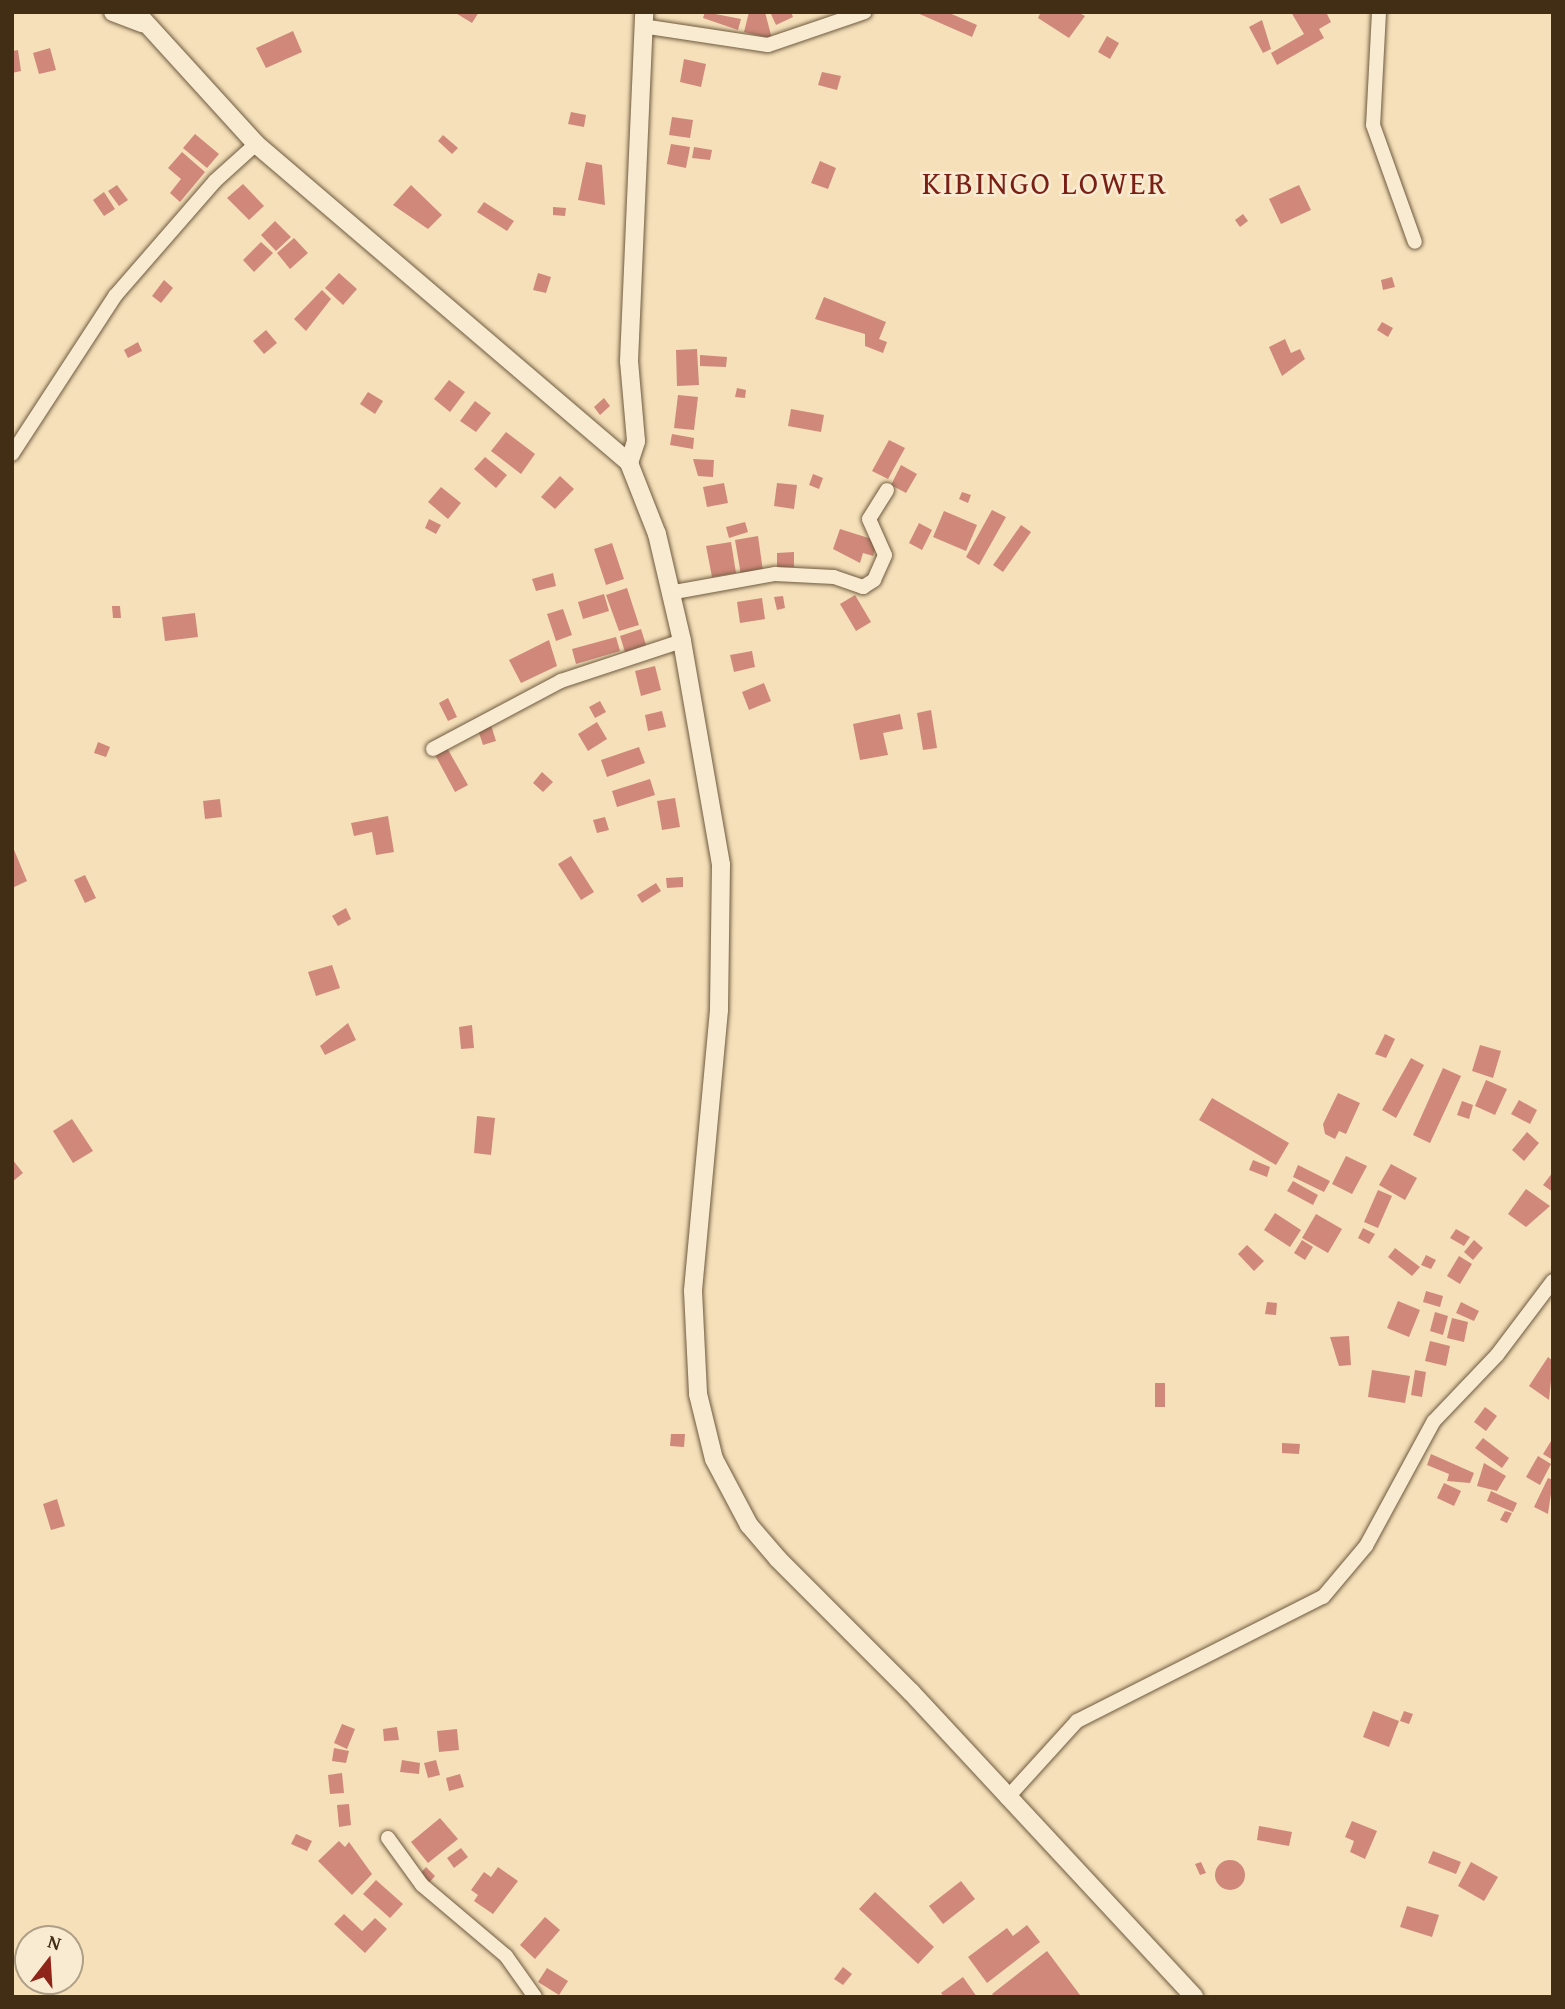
<!DOCTYPE html>
<html>
<head>
<meta charset="utf-8">
<style>
	body { margin:0 }
	#map { position:relative; width:1565px; height:2009px; overflow:hidden; background:#f5e0ba; font-family:"Gentium Book Plus",serif }
	div>[style] { position:absolute }
	.building>* { inset:0; background:#cf887a }
	.round { border-radius:50% }
	.roads { filter:drop-shadow(0 0 2px #6f5a3e) drop-shadow(0 0 2px #6f5a3e) }
	.minor>* { height:14px; margin:-7px; padding:0 7px; transform-origin:7px; border-radius:7px; background:#f8ebd2 }
	.tertiary>* { height:18px; margin:-9px; padding:0 9px; transform-origin:9px; border-radius:9px; background:#f8ebd2 }
	span { translate:-50% -50%; white-space:nowrap; text-align:center; line-height:1.15; -webkit-text-stroke:5px #f8ebd2; paint-order:stroke }
	.quarter-label { font-size:32px; color:#7a1f14; letter-spacing:2px }
	.frame { position:absolute; inset:0; border:14px solid #422e15; pointer-events:none }
	.north { position:absolute; left:14px; top:1925px; width:70px; height:70px; box-sizing:border-box; background:#f8ebd2; border:2px solid #af9f86; border-radius:50%; rotate:17deg; font-size:19px; font-weight:700; line-height:28px; text-align:center; color:#422e15 }
	.north::after { content:''; display:block; margin:auto; width:24px; height:32px; background:#8f2418; clip-path:polygon(50% 0,100% 100%,50% 72%,0 100%) }
</style>
</head>
<body>
<div id="map">
	<div class="building">
		<i style="clip-path:polygon(454px 12px,479px 12px,472px 23px)"></i>
		<i style="clip-path:polygon(705px 12px,741px 19px,738px 30px,703px 18px)"></i>
		<i style="clip-path:polygon(749px 12px,765px 12px,772px 39px,744px 32px)"></i>
		<i style="clip-path:polygon(770px 12px,791px 12px,793px 17px,776px 25px)"></i>
		<i style="clip-path:polygon(915px 12px,947px 12px,977px 25px,972px 37px)"></i>
		<i style="clip-path:polygon(1041px 12px,1077px 12px,1085px 16px,1069px 38px,1038px 18px)"></i>
		<i style="clip-path:polygon(1291px 12px,1326px 12px,1331px 22px,1319px 29px,1324px 38px,1277px 65px,1271px 53px,1304px 34px)"></i>
		<i style="clip-path:polygon(1262px 20px,1271px 49px,1263px 53px,1249px 27px)"></i>
		<i style="clip-path:polygon(293px 31px,302px 52px,266px 68px,256px 48px)"></i>
		<i style="clip-path:polygon(1107px 36px,1119px 43px,1110px 59px,1098px 52px)"></i>
		<i style="clip-path:polygon(50px 48px,56px 70px,39px 74px,33px 53px)"></i>
		<i style="clip-path:polygon(18px 50px,21px 71px,12px 73px,12px 51px)"></i>
		<i style="clip-path:polygon(684px 59px,706px 64px,701px 87px,680px 82px)"></i>
		<i style="clip-path:polygon(822px 72px,841px 76px,837px 90px,818px 85px)"></i>
		<i style="clip-path:polygon(571px 112px,586px 115px,584px 127px,568px 124px)"></i>
		<i style="clip-path:polygon(672px 117px,693px 120px,690px 138px,669px 135px)"></i>
		<i style="clip-path:polygon(195px 134px,219px 154px,207px 168px,183px 148px)"></i>
		<i style="clip-path:polygon(443px 135px,458px 148px,452px 154px,438px 141px)"></i>
		<i style="clip-path:polygon(671px 144px,690px 147px,686px 168px,667px 164px)"></i>
		<i style="clip-path:polygon(694px 147px,712px 150px,710px 160px,692px 158px)"></i>
		<i style="clip-path:polygon(182px 152px,205px 172px,180px 202px,170px 193px,181px 179px,168px 168px)"></i>
		<i style="clip-path:polygon(820px 161px,836px 168px,828px 189px,811px 183px)"></i>
		<i style="clip-path:polygon(586px 162px,602px 165px,605px 205px,578px 200px)"></i>
		<i style="clip-path:polygon(243px 184px,264px 206px,249px 220px,227px 198px)"></i>
		<i style="clip-path:polygon(117px 185px,128px 200px,119px 206px,108px 191px)"></i>
		<i style="clip-path:polygon(411px 185px,442px 215px,428px 229px,393px 205px)"></i>
		<i style="clip-path:polygon(1299px 185px,1311px 210px,1281px 224px,1269px 199px)"></i>
		<i style="clip-path:polygon(104px 192px,115px 209px,104px 216px,93px 200px)"></i>
		<i style="clip-path:polygon(484px 202px,514px 221px,507px 231px,477px 212px)"></i>
		<i style="clip-path:polygon(553px 207px,566px 208px,565px 216px,553px 215px)"></i>
		<i style="clip-path:polygon(1243px 214px,1248px 221px,1240px 227px,1235px 220px)"></i>
		<i style="clip-path:polygon(275px 221px,291px 237px,276px 251px,261px 235px)"></i>
		<i style="clip-path:polygon(294px 238px,308px 253px,290px 269px,277px 253px)"></i>
		<i style="clip-path:polygon(261px 242px,273px 253px,254px 272px,243px 260px)"></i>
		<i style="clip-path:polygon(339px 273px,357px 289px,343px 305px,325px 288px)"></i>
		<i style="clip-path:polygon(538px 273px,551px 277px,546px 293px,533px 290px)"></i>
		<i style="clip-path:polygon(1392px 277px,1395px 287px,1383px 290px,1381px 280px)"></i>
		<i style="clip-path:polygon(164px 280px,173px 288px,161px 303px,152px 296px)"></i>
		<i style="clip-path:polygon(322px 290px,331px 299px,306px 331px,294px 319px)"></i>
		<i style="clip-path:polygon(824px 297px,886px 322px,879px 339px,887px 342px,883px 353px,865px 346px,865px 334px,815px 319px)"></i>
		<i style="clip-path:polygon(1382px 322px,1393px 328px,1388px 337px,1377px 330px)"></i>
		<i style="clip-path:polygon(266px 330px,277px 343px,264px 354px,253px 341px)"></i>
		<i style="clip-path:polygon(1285px 339px,1291px 353px,1300px 349px,1305px 359px,1282px 376px,1269px 347px)"></i>
		<i style="clip-path:polygon(138px 342px,142px 351px,128px 358px,124px 350px)"></i>
		<i style="clip-path:polygon(697px 349px,699px 385px,677px 386px,676px 350px)"></i>
		<i style="clip-path:polygon(700px 355px,727px 357px,726px 367px,700px 366px)"></i>
		<i style="clip-path:polygon(449px 380px,465px 392px,450px 412px,434px 399px)"></i>
		<i style="clip-path:polygon(737px 388px,746px 390px,745px 398px,735px 397px)"></i>
		<i style="clip-path:polygon(368px 392px,383px 401px,375px 414px,360px 404px)"></i>
		<i style="clip-path:polygon(678px 395px,698px 397px,694px 430px,674px 428px)"></i>
		<i style="clip-path:polygon(604px 398px,610px 406px,600px 415px,594px 407px)"></i>
		<i style="clip-path:polygon(475px 401px,491px 413px,476px 432px,460px 421px)"></i>
		<i style="clip-path:polygon(791px 409px,824px 415px,821px 432px,788px 426px)"></i>
		<i style="clip-path:polygon(506px 432px,535px 454px,521px 474px,491px 451px)"></i>
		<i style="clip-path:polygon(672px 434px,694px 438px,693px 449px,670px 445px)"></i>
		<i style="clip-path:polygon(889px 440px,905px 448px,888px 479px,872px 471px)"></i>
		<i style="clip-path:polygon(485px 457px,507px 475px,496px 488px,474px 469px)"></i>
		<i style="clip-path:polygon(693px 459px,714px 460px,713px 477px,698px 476px)"></i>
		<i style="clip-path:polygon(901px 465px,917px 474px,906px 493px,891px 485px)"></i>
		<i style="clip-path:polygon(813px 474px,823px 478px,819px 489px,809px 485px)"></i>
		<i style="clip-path:polygon(560px 476px,574px 489px,555px 509px,541px 497px)"></i>
		<i style="clip-path:polygon(724px 483px,728px 503px,707px 507px,703px 487px)"></i>
		<i style="clip-path:polygon(777px 483px,797px 485px,794px 509px,774px 506px)"></i>
		<i style="clip-path:polygon(441px 487px,461px 503px,448px 519px,428px 502px)"></i>
		<i style="clip-path:polygon(962px 492px,971px 495px,968px 503px,959px 499px)"></i>
		<i style="clip-path:polygon(992px 510px,1006px 517px,979px 565px,966px 557px)"></i>
		<i style="clip-path:polygon(944px 511px,977px 525px,966px 551px,933px 537px)"></i>
		<i style="clip-path:polygon(429px 519px,441px 525px,436px 534px,425px 528px)"></i>
		<i style="clip-path:polygon(745px 522px,748px 532px,729px 538px,726px 527px)"></i>
		<i style="clip-path:polygon(919px 523px,932px 530px,922px 550px,909px 543px)"></i>
		<i style="clip-path:polygon(1021px 525px,1031px 532px,1003px 572px,993px 565px)"></i>
		<i style="clip-path:polygon(840px 529px,878px 541px,873px 556px,863px 553px,860px 563px,833px 549px)"></i>
		<i style="clip-path:polygon(758px 536px,763px 571px,741px 575px,735px 540px)"></i>
		<i style="clip-path:polygon(731px 542px,736px 573px,712px 577px,706px 546px)"></i>
		<i style="clip-path:polygon(612px 543px,624px 579px,606px 585px,594px 549px)"></i>
		<i style="clip-path:polygon(794px 552px,794px 567px,777px 568px,777px 553px)"></i>
		<i style="clip-path:polygon(553px 573px,556px 586px,536px 591px,532px 579px)"></i>
		<i style="clip-path:polygon(627px 588px,639px 625px,619px 631px,606px 595px)"></i>
		<i style="clip-path:polygon(604px 594px,609px 611px,583px 619px,578px 602px)"></i>
		<i style="clip-path:polygon(855px 595px,871px 622px,856px 631px,840px 604px)"></i>
		<i style="clip-path:polygon(783px 596px,785px 608px,777px 610px,774px 597px)"></i>
		<i style="clip-path:polygon(762px 598px,765px 619px,740px 623px,737px 602px)"></i>
		<i style="clip-path:polygon(112px 606px,120px 606px,121px 618px,113px 618px)"></i>
		<i style="clip-path:polygon(563px 609px,572px 635px,556px 641px,547px 614px)"></i>
		<i style="clip-path:polygon(195px 613px,198px 637px,165px 641px,162px 617px)"></i>
		<i style="clip-path:polygon(641px 629px,646px 645px,625px 652px,620px 636px)"></i>
		<i style="clip-path:polygon(616px 637px,620px 651px,576px 664px,572px 649px)"></i>
		<i style="clip-path:polygon(549px 640px,557px 666px,521px 683px,509px 660px)"></i>
		<i style="clip-path:polygon(752px 651px,755px 667px,734px 672px,730px 655px)"></i>
		<i style="clip-path:polygon(655px 666px,661px 690px,641px 696px,635px 671px)"></i>
		<i style="clip-path:polygon(764px 683px,771px 701px,749px 710px,742px 692px)"></i>
		<i style="clip-path:polygon(448px 698px,457px 717px,448px 721px,439px 703px)"></i>
		<i style="clip-path:polygon(600px 701px,606px 712px,595px 718px,589px 707px)"></i>
		<i style="clip-path:polygon(931px 710px,937px 748px,923px 750px,917px 713px)"></i>
		<i style="clip-path:polygon(662px 711px,666px 727px,648px 731px,645px 715px)"></i>
		<i style="clip-path:polygon(900px 714px,903px 729px,883px 733px,888px 755px,860px 760px,853px 724px)"></i>
		<i style="clip-path:polygon(597px 722px,607px 739px,588px 751px,578px 734px)"></i>
		<i style="clip-path:polygon(491px 725px,496px 741px,483px 745px,478px 730px)"></i>
		<i style="clip-path:polygon(98px 742px,110px 747px,106px 757px,94px 753px)"></i>
		<i style="clip-path:polygon(446px 746px,468px 785px,455px 792px,434px 753px)"></i>
		<i style="clip-path:polygon(639px 747px,645px 763px,607px 777px,601px 760px)"></i>
		<i style="clip-path:polygon(542px 772px,553px 782px,543px 792px,533px 783px)"></i>
		<i style="clip-path:polygon(650px 779px,655px 795px,617px 807px,612px 791px)"></i>
		<i style="clip-path:polygon(675px 798px,680px 827px,662px 830px,657px 801px)"></i>
		<i style="clip-path:polygon(220px 799px,222px 817px,205px 819px,203px 801px)"></i>
		<i style="clip-path:polygon(388px 816px,394px 852px,376px 855px,372px 832px,354px 836px,351px 823px)"></i>
		<i style="clip-path:polygon(605px 817px,609px 830px,597px 833px,593px 820px)"></i>
		<i style="clip-path:polygon(12px 845px,27px 881px,12px 888px)"></i>
		<i style="clip-path:polygon(571px 856px,594px 892px,581px 900px,558px 864px)"></i>
		<i style="clip-path:polygon(85px 875px,96px 898px,85px 903px,74px 880px)"></i>
		<i style="clip-path:polygon(683px 877px,683px 887px,667px 888px,666px 878px)"></i>
		<i style="clip-path:polygon(656px 883px,661px 891px,642px 903px,637px 895px)"></i>
		<i style="clip-path:polygon(346px 908px,351px 919px,338px 926px,332px 916px)"></i>
		<i style="clip-path:polygon(332px 965px,340px 988px,316px 996px,308px 972px)"></i>
		<i style="clip-path:polygon(348px 1023px,356px 1040px,325px 1055px,320px 1046px)"></i>
		<i style="clip-path:polygon(472px 1025px,474px 1048px,461px 1049px,459px 1027px)"></i>
		<i style="clip-path:polygon(1385px 1034px,1395px 1039px,1386px 1058px,1375px 1054px)"></i>
		<i style="clip-path:polygon(1480px 1045px,1501px 1051px,1493px 1078px,1472px 1071px)"></i>
		<i style="clip-path:polygon(1411px 1058px,1424px 1065px,1396px 1118px,1382px 1110px)"></i>
		<i style="clip-path:polygon(1443px 1068px,1461px 1076px,1430px 1143px,1413px 1135px)"></i>
		<i style="clip-path:polygon(1486px 1080px,1507px 1089px,1495px 1115px,1475px 1106px)"></i>
		<i style="clip-path:polygon(1338px 1093px,1360px 1103px,1346px 1134px,1339px 1131px,1335px 1139px,1325px 1134px,1323px 1124px)"></i>
		<i style="clip-path:polygon(1212px 1098px,1289px 1143px,1276px 1165px,1199px 1120px)"></i>
		<i style="clip-path:polygon(1519px 1100px,1537px 1110px,1530px 1124px,1511px 1114px)"></i>
		<i style="clip-path:polygon(1462px 1101px,1473px 1105px,1469px 1119px,1457px 1115px)"></i>
		<i style="clip-path:polygon(477px 1116px,495px 1118px,491px 1155px,474px 1153px)"></i>
		<i style="clip-path:polygon(72px 1119px,93px 1151px,73px 1163px,53px 1131px)"></i>
		<i style="clip-path:polygon(1527px 1132px,1539px 1143px,1524px 1161px,1512px 1150px)"></i>
		<i style="clip-path:polygon(1346px 1156px,1367px 1166px,1352px 1194px,1332px 1184px)"></i>
		<i style="clip-path:polygon(12px 1159px,23px 1173px,12px 1182px)"></i>
		<i style="clip-path:polygon(1253px 1160px,1270px 1167px,1267px 1177px,1249px 1170px)"></i>
		<i style="clip-path:polygon(1391px 1164px,1417px 1178px,1405px 1200px,1379px 1185px)"></i>
		<i style="clip-path:polygon(1298px 1165px,1330px 1181px,1324px 1192px,1293px 1177px)"></i>
		<i style="clip-path:polygon(1553px 1172px,1553px 1192px,1543px 1185px)"></i>
		<i style="clip-path:polygon(1293px 1181px,1318px 1195px,1313px 1205px,1287px 1191px)"></i>
		<i style="clip-path:polygon(1526px 1189px,1550px 1206px,1526px 1227px,1508px 1214px)"></i>
		<i style="clip-path:polygon(1378px 1190px,1392px 1196px,1378px 1228px,1364px 1222px)"></i>
		<i style="clip-path:polygon(1275px 1213px,1301px 1230px,1290px 1247px,1264px 1230px)"></i>
		<i style="clip-path:polygon(1316px 1214px,1342px 1229px,1328px 1253px,1302px 1238px)"></i>
		<i style="clip-path:polygon(1363px 1228px,1375px 1234px,1369px 1244px,1358px 1238px)"></i>
		<i style="clip-path:polygon(1456px 1229px,1470px 1237px,1464px 1246px,1450px 1238px)"></i>
		<i style="clip-path:polygon(1302px 1240px,1313px 1247px,1305px 1260px,1294px 1253px)"></i>
		<i style="clip-path:polygon(1474px 1240px,1483px 1248px,1473px 1260px,1464px 1252px)"></i>
		<i style="clip-path:polygon(1247px 1245px,1264px 1261px,1254px 1271px,1238px 1254px)"></i>
		<i style="clip-path:polygon(1395px 1248px,1420px 1267px,1412px 1276px,1388px 1257px)"></i>
		<i style="clip-path:polygon(1426px 1255px,1436px 1260px,1431px 1269px,1421px 1265px)"></i>
		<i style="clip-path:polygon(1459px 1256px,1472px 1264px,1460px 1284px,1447px 1276px)"></i>
		<i style="clip-path:polygon(1426px 1291px,1443px 1296px,1440px 1307px,1423px 1302px)"></i>
		<i style="clip-path:polygon(1398px 1301px,1420px 1310px,1409px 1337px,1387px 1328px)"></i>
		<i style="clip-path:polygon(1267px 1302px,1277px 1303px,1276px 1315px,1265px 1314px)"></i>
		<i style="clip-path:polygon(1461px 1302px,1479px 1311px,1474px 1321px,1456px 1313px)"></i>
		<i style="clip-path:polygon(1435px 1312px,1448px 1316px,1443px 1335px,1430px 1331px)"></i>
		<i style="clip-path:polygon(1452px 1318px,1468px 1322px,1464px 1342px,1447px 1338px)"></i>
		<i style="clip-path:polygon(1349px 1336px,1351px 1365px,1339px 1366px,1330px 1337px)"></i>
		<i style="clip-path:polygon(1430px 1341px,1450px 1346px,1446px 1366px,1425px 1361px)"></i>
		<i style="clip-path:polygon(1548px 1357px,1553px 1361px,1549px 1400px,1529px 1386px)"></i>
		<i style="clip-path:polygon(1372px 1370px,1410px 1376px,1405px 1403px,1368px 1397px)"></i>
		<i style="clip-path:polygon(1415px 1370px,1426px 1372px,1422px 1397px,1411px 1395px)"></i>
		<i style="clip-path:polygon(1155px 1383px,1165px 1383px,1165px 1407px,1155px 1407px)"></i>
		<i style="clip-path:polygon(1485px 1407px,1497px 1416px,1486px 1431px,1474px 1422px)"></i>
		<i style="clip-path:polygon(671px 1434px,685px 1434px,684px 1447px,670px 1446px)"></i>
		<i style="clip-path:polygon(1483px 1438px,1509px 1458px,1502px 1468px,1475px 1448px)"></i>
		<i style="clip-path:polygon(1553px 1438px,1553px 1460px,1543px 1454px)"></i>
		<i style="clip-path:polygon(1282px 1443px,1300px 1444px,1299px 1454px,1282px 1453px)"></i>
		<i style="clip-path:polygon(1431px 1454px,1474px 1473px,1470px 1483px,1447px 1481px,1449px 1474px,1427px 1465px)"></i>
		<i style="clip-path:polygon(1538px 1456px,1551px 1464px,1540px 1485px,1526px 1477px)"></i>
		<i style="clip-path:polygon(1484px 1463px,1506px 1476px,1497px 1491px,1477px 1486px)"></i>
		<i style="clip-path:polygon(1548px 1478px,1553px 1480px,1548px 1514px,1534px 1507px)"></i>
		<i style="clip-path:polygon(1444px 1483px,1461px 1491px,1454px 1506px,1437px 1498px)"></i>
		<i style="clip-path:polygon(1491px 1491px,1517px 1503px,1513px 1512px,1487px 1501px)"></i>
		<i style="clip-path:polygon(57px 1499px,65px 1526px,51px 1530px,43px 1504px)"></i>
		<i style="clip-path:polygon(1505px 1511px,1512px 1513px,1507px 1523px,1500px 1520px)"></i>
		<i style="clip-path:polygon(1373px 1711px,1399px 1721px,1389px 1747px,1363px 1737px)"></i>
		<i style="clip-path:polygon(1404px 1711px,1413px 1714px,1409px 1724px,1400px 1721px)"></i>
		<i style="clip-path:polygon(342px 1724px,355px 1729px,347px 1749px,334px 1743px)"></i>
		<i style="clip-path:polygon(397px 1727px,399px 1740px,384px 1741px,383px 1729px)"></i>
		<i style="clip-path:polygon(457px 1729px,459px 1750px,439px 1752px,437px 1731px)"></i>
		<i style="clip-path:polygon(334px 1748px,349px 1751px,346px 1763px,332px 1761px)"></i>
		<i style="clip-path:polygon(402px 1760px,420px 1763px,419px 1774px,400px 1772px)"></i>
		<i style="clip-path:polygon(436px 1760px,440px 1775px,428px 1778px,424px 1763px)"></i>
		<i style="clip-path:polygon(342px 1773px,344px 1793px,330px 1794px,328px 1775px)"></i>
		<i style="clip-path:polygon(460px 1774px,464px 1787px,449px 1791px,446px 1778px)"></i>
		<i style="clip-path:polygon(349px 1804px,351px 1825px,339px 1827px,337px 1805px)"></i>
		<i style="clip-path:polygon(440px 1818px,458px 1839px,428px 1863px,411px 1842px)"></i>
		<i style="clip-path:polygon(1352px 1821px,1377px 1831px,1365px 1859px,1350px 1852px,1354px 1841px,1345px 1837px)"></i>
		<i style="clip-path:polygon(1259px 1826px,1292px 1832px,1289px 1846px,1257px 1840px)"></i>
		<i style="clip-path:polygon(296px 1834px,312px 1841px,307px 1851px,291px 1844px)"></i>
		<i style="clip-path:polygon(339px 1841px,345px 1847px,349px 1842px,372px 1874px,352px 1895px,318px 1861px)"></i>
		<i style="clip-path:polygon(461px 1848px,468px 1857px,454px 1868px,447px 1858px)"></i>
		<i style="clip-path:polygon(1433px 1851px,1461px 1862px,1456px 1874px,1428px 1863px)"></i>
		<i class="round" style="left:1215px;top:1860px;width:30px;height:30px"></i>
		<i style="clip-path:polygon(1201px 1862px,1206px 1873px,1200px 1875px,1195px 1864px)"></i>
		<i style="clip-path:polygon(1471px 1862px,1498px 1877px,1484px 1901px,1458px 1886px)"></i>
		<i style="clip-path:polygon(426px 1867px,435px 1876px,427px 1885px,418px 1876px)"></i>
		<i style="clip-path:polygon(498px 1867px,518px 1881px,493px 1914px,474px 1901px,478px 1895px,471px 1890px,484px 1872px,491px 1877px)"></i>
		<i style="clip-path:polygon(376px 1880px,403px 1904px,390px 1918px,363px 1894px)"></i>
		<i style="clip-path:polygon(961px 1881px,975px 1899px,943px 1924px,929px 1906px)"></i>
		<i style="clip-path:polygon(875px 1892px,934px 1947px,918px 1964px,859px 1909px)"></i>
		<i style="clip-path:polygon(1407px 1906px,1439px 1915px,1432px 1937px,1400px 1927px)"></i>
		<i style="clip-path:polygon(344px 1914px,362px 1931px,375px 1918px,387px 1929px,365px 1953px,334px 1924px)"></i>
		<i style="clip-path:polygon(545px 1917px,560px 1930px,535px 1959px,520px 1945px)"></i>
		<i style="clip-path:polygon(1027px 1925px,1040px 1942px,987px 1983px,968px 1957px,1007px 1928px,1013px 1936px)"></i>
		<i style="clip-path:polygon(1047px 1951px,1080px 1995px,995px 1997px,992px 1994px)"></i>
		<i style="clip-path:polygon(843px 1967px,852px 1974px,843px 1985px,834px 1979px)"></i>
		<i style="clip-path:polygon(547px 1968px,568px 1981px,559px 1995px,538px 1982px)"></i>
		<i style="clip-path:polygon(963px 1977px,977px 1997px,944px 1997px,941px 1993px)"></i>
	</div>
	<div class="roads">
		<div class="minor">
			<i style="left:1379px;top:12px;width:113px;rotate:93deg"></i>
			<i style="left:1373px;top:125px;width:124px;rotate:70.3deg"></i>
			<i style="left:642px;top:26px;width:127px;rotate:8.6deg"></i>
			<i style="left:768px;top:45px;width:102px;rotate:-18.8deg"></i>
			<i style="left:12px;top:454px;width:189px;rotate:-56.9deg"></i>
			<i style="left:115px;top:296px;width:152px;rotate:-49deg"></i>
			<i style="left:215px;top:181px;width:55px;rotate:-42.1deg"></i>
			<i style="left:669px;top:593px;width:108px;rotate:-10.2deg"></i>
			<i style="left:775px;top:574px;width:59px;rotate:2.9deg"></i>
			<i style="left:834px;top:577px;width:31px;rotate:19deg"></i>
			<i style="left:863px;top:587px;width:13px;rotate:-32deg"></i>
			<i style="left:874px;top:580px;width:27px;rotate:-66deg"></i>
			<i style="left:885px;top:555px;width:39px;rotate:-114deg"></i>
			<i style="left:869px;top:519px;width:34px;rotate:-58deg"></i>
			<i style="left:433px;top:749px;width:145px;rotate:-28deg"></i>
			<i style="left:561px;top:681px;width:127px;rotate:-18.3deg"></i>
			<i style="left:1007px;top:1798px;width:104px;rotate:-47.7deg"></i>
			<i style="left:1077px;top:1721px;width:275px;rotate:-26.8deg"></i>
			<i style="left:1323px;top:1597px;width:67px;rotate:-49.9deg"></i>
			<i style="left:1366px;top:1546px;width:142px;rotate:-61.5deg"></i>
			<i style="left:1434px;top:1421px;width:91px;rotate:-46.3deg"></i>
			<i style="left:1497px;top:1355px;width:93px;rotate:-52.9deg"></i>
			<i style="left:388px;top:1838px;width:58px;rotate:54.1deg"></i>
			<i style="left:422px;top:1885px;width:110px;rotate:40.2deg"></i>
			<i style="left:506px;top:1956px;width:50px;rotate:54.7deg"></i>
		</div>
		<div class="tertiary">
			<i style="left:113px;top:12px;width:31px;rotate:21deg"></i>
			<i style="left:136px;top:12px;width:178px;rotate:47.7deg"></i>
			<i style="left:256px;top:144px;width:491px;rotate:40.5deg"></i>
			<i style="left:629px;top:463px;width:76px;rotate:68.5deg"></i>
			<i style="left:657px;top:534px;width:110px;rotate:76.8deg"></i>
			<i style="left:682px;top:641px;width:227px;rotate:80.1deg"></i>
			<i style="left:721px;top:865px;width:145px;rotate:90.8deg"></i>
			<i style="left:719px;top:1010px;width:282px;rotate:95.3deg"></i>
			<i style="left:693px;top:1291px;width:103px;rotate:87.2deg"></i>
			<i style="left:698px;top:1394px;width:67px;rotate:76.2deg"></i>
			<i style="left:714px;top:1459px;width:75px;rotate:62.1deg"></i>
			<i style="left:749px;top:1525px;width:45px;rotate:49.5deg"></i>
			<i style="left:778px;top:1559px;width:188px;rotate:45deg"></i>
			<i style="left:911px;top:1692px;width:416px;rotate:47.1deg"></i>
			<i style="left:629px;top:463px;width:23px;rotate:-72deg"></i>
			<i style="left:636px;top:441px;width:80px;rotate:-95deg"></i>
			<i style="left:629px;top:361px;width:349px;rotate:-87.5deg"></i>
		</div>
	</div>
	<div class="quarter-label">
		<span style="left:1045px;top:183px">KIBINGO LOWER</span>
	</div>
	<div class="frame"></div>
	<div class="north">N</div>
</div>
</body>
</html>
